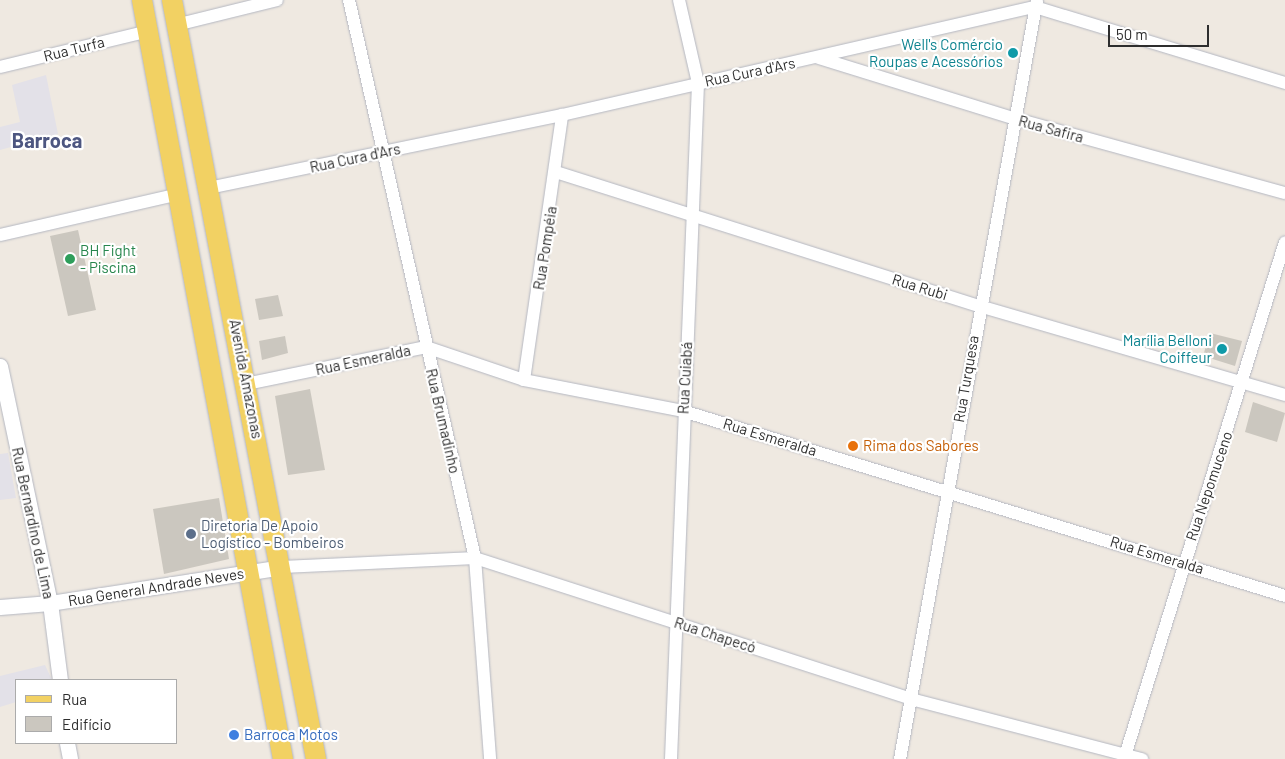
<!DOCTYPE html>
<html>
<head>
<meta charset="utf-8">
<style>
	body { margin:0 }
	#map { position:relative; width:1285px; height:759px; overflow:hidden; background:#efe9e1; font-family:Barlow,sans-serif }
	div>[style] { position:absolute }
	.industrial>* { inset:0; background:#e3e1e8 }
	.building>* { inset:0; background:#cbc7bf }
	.roads { filter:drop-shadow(0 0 1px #b4b7c1) drop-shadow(0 0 1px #b4b7c1) }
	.minor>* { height:12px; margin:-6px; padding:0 6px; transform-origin:6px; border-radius:6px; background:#fff }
	.tertiary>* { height:15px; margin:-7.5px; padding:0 7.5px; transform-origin:7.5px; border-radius:7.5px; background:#fff }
	.primary>* { height:20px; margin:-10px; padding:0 10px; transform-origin:10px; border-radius:10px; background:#f2d163 }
	.dots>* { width:14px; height:14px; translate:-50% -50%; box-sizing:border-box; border:2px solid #fff; border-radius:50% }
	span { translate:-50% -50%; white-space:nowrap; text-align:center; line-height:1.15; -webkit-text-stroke:4.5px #fff; paint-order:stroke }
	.culture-label { font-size:15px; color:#0d838f }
	.right { translate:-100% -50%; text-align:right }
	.street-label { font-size:15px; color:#2e2e2e }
	.leisure-label { font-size:15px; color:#27864d }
	.left { translate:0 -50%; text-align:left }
	.food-label { font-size:15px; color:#c56008 }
	.service-label { font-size:15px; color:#4e5e75 }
	.shop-label { font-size:15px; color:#366cbe }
	.district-label { font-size:20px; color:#4d5680; font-weight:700 }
	.legend { position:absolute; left:15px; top:679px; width:162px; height:65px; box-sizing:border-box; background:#fff; border:1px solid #ababab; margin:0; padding:6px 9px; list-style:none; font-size:15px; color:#2e2e2e }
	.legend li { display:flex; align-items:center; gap:10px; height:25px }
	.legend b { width:25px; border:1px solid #ababab }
	.scale { position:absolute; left:1108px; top:25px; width:101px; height:22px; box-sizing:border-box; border:2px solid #2e2e2e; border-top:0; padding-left:6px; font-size:15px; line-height:18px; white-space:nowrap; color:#2e2e2e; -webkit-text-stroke:4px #fff; paint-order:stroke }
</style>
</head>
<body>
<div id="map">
	<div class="industrial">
		<i style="clip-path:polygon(46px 75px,58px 134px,0 150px,0 127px,20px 122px,12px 85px)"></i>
		<i style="clip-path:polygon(8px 453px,16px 498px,0 500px,0 454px)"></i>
		<i style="clip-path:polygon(45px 665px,52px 680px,16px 680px,16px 702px,0 707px,0 676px)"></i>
	</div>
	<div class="building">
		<i style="clip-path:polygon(78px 230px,96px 310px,68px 316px,50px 236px)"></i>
		<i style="clip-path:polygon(278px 295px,283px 316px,259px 320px,255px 299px)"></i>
		<i style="clip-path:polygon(1210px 333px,1242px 341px,1235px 366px,1203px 356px)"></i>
		<i style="clip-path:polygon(285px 336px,288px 353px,262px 360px,259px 341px)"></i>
		<i style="clip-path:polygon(310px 389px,325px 470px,288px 475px,275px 396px)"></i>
		<i style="clip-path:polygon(1253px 402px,1285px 413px,1277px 442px,1245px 432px)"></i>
		<i style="clip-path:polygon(219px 498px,229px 559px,164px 574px,153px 509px)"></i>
	</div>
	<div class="roads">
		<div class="minor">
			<i style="left:349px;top:0;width:572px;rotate:77.28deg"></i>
			<i style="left:475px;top:558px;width:202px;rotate:85.7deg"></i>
			<i style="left:176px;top:25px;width:104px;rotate:-13.9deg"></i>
			<i style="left:819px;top:58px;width:206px;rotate:17.2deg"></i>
			<i style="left:1016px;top:119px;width:279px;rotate:15.4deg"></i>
			<i style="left:0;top:67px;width:153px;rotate:-13.6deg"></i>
			<i style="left:556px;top:172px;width:444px;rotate:17.6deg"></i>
			<i style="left:979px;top:306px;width:319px;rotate:16.2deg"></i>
			<i style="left:209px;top:188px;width:360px;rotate:-11.7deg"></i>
			<i style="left:562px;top:115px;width:485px;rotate:-12.9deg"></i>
			<i style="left:1035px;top:7px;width:261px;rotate:16.9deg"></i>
			<i style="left:0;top:235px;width:184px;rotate:-12.9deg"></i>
			<i style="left:524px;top:380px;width:268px;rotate:-81.8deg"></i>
			<i style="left:246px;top:384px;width:184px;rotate:-11.6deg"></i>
			<i style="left:426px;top:347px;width:103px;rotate:18.6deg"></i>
			<i style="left:524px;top:380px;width:162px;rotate:11deg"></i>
			<i style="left:683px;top:411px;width:630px;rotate:17.08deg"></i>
			<i style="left:283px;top:567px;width:192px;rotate:-2.7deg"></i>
			<i style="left:475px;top:558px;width:458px;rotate:17.9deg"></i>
			<i style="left:911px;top:699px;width:239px;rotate:14.6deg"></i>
			<i style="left:671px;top:759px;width:677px;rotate:-87.71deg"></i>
			<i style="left:698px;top:83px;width:85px;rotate:-102.9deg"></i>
			<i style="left:900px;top:759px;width:771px;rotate:-79.77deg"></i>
			<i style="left:1124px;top:759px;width:541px;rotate:-72.7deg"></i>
		</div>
		<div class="tertiary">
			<i style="left:0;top:366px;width:242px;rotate:78.1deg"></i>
			<i style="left:50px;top:603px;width:78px;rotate:82.6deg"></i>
			<i style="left:0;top:607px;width:50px;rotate:-4.6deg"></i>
			<i style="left:50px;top:603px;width:236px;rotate:-8.8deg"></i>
			<i style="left:67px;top:743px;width:16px;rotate:79deg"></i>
		</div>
		<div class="primary">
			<i style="left:142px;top:0;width:772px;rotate:79.48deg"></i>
			<i style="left:172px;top:0;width:773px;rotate:79.26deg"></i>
		</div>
	</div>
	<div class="dots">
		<i style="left:1013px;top:53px;background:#0f9aa8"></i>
		<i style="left:70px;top:259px;background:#2e9e5b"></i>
		<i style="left:1222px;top:349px;background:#0f9aa8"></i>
		<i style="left:853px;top:446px;background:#e8710a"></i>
		<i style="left:191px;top:534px;background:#5c6f8a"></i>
		<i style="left:234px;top:735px;background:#3f7fe0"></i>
	</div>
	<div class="culture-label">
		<span class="right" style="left:1003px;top:53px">Well's Comércio<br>Roupas e Acessórios</span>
		<span class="right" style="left:1212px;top:349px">Marília Belloni<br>Coiffeur</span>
	</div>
	<div class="street-label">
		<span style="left:74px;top:49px;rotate:-14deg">Rua Turfa</span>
		<span style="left:750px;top:72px;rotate:-12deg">Rua Cura d'Ars</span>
		<span style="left:1051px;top:129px;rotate:15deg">Rua Safira</span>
		<span style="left:355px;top:158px;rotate:-12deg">Rua Cura d'Ars</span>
		<span style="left:545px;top:248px;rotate:-81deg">Rua Pompéia</span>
		<span style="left:920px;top:287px;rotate:17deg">Rua Rubi</span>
		<span style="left:363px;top:360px;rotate:-12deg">Rua Esmeralda</span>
		<span style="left:685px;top:378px;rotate:-87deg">Rua Cuiabá</span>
		<span style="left:246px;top:379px;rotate:79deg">Avenida Amazonas</span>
		<span style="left:966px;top:379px;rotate:-80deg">Rua Turquesa</span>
		<span style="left:443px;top:421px;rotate:77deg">Rua Brumadinho</span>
		<span style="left:770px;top:437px;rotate:17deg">Rua Esmeralda</span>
		<span style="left:1209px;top:486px;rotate:-71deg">Rua Nepomuceno</span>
		<span style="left:33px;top:523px;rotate:78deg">Rua Bernardino de Lima</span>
		<span style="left:1157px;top:555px;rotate:17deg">Rua Esmeralda</span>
		<span style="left:156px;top:587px;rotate:-9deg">Rua General Andrade Neves</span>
		<span style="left:715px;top:635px;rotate:18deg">Rua Chapecó</span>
	</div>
	<div class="leisure-label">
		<span class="left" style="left:80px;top:259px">BH Fight<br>- Piscina</span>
	</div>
	<div class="food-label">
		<span class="left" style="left:863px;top:446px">Rima dos Sabores</span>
	</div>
	<div class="service-label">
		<span class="left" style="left:201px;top:534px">Diretoria De Apoio<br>Logístico - Bombeiros</span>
	</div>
	<div class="shop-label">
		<span class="left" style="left:244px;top:735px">Barroca Motos</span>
	</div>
	<div class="district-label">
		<span style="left:47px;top:140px">Barroca</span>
	</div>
	<ul class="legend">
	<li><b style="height:6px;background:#f2d163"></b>Rua</li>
	<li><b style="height:14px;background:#cbc7bf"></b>Edifício</li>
	</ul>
	<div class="scale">50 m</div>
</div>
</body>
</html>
